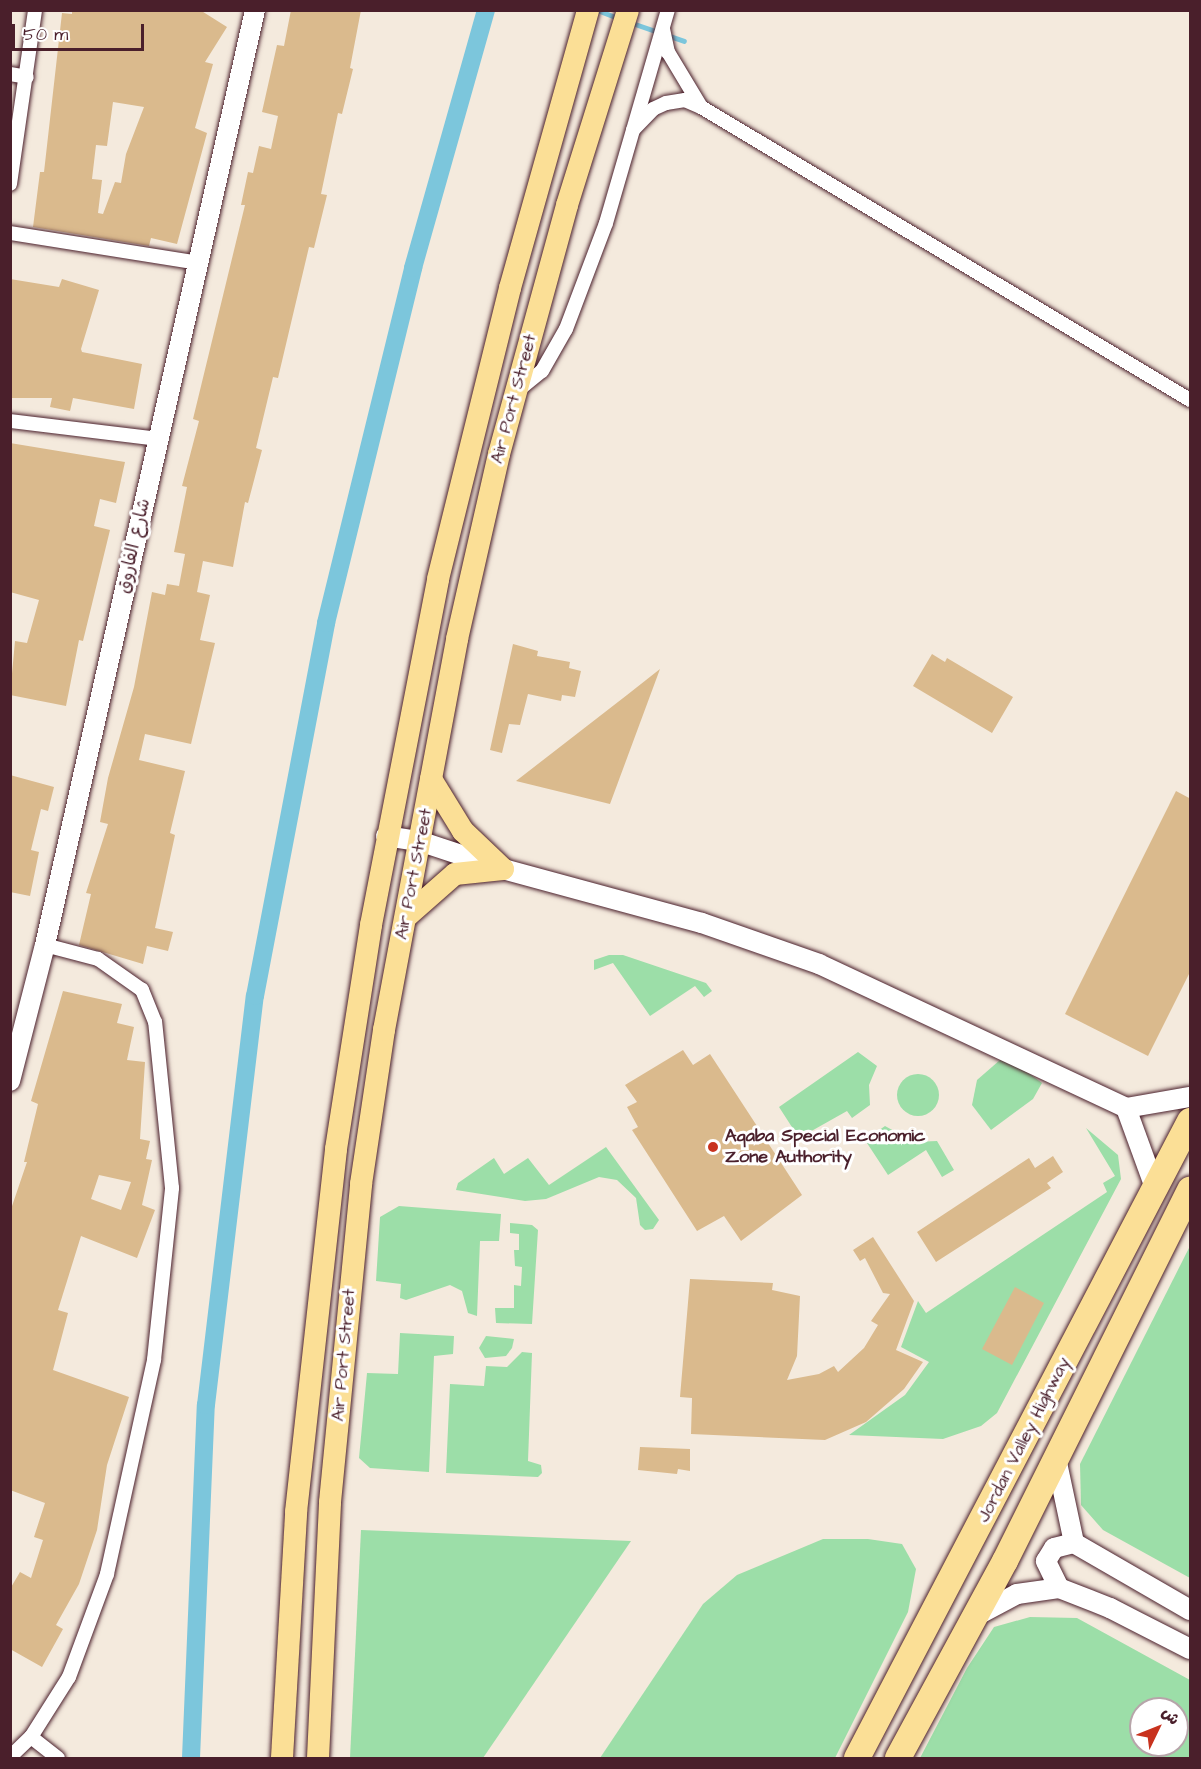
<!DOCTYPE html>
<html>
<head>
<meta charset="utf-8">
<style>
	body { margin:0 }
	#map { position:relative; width:1201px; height:1769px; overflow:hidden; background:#f4eadd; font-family:"Architects Daughter","Playpen Sans Arabic",sans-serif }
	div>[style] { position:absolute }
	.green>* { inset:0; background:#9cdea8 }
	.round { border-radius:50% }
	.stream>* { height:5px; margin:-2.5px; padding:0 2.5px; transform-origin:2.5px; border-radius:2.5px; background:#7cc6dc }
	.canal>* { height:18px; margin:-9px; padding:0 9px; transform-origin:9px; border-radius:9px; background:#7cc6dc }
	.building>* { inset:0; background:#daba8d }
	.roads { filter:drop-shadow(0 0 2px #4a1f2b) drop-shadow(0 0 2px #4a1f2b) }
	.street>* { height:14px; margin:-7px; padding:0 7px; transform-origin:7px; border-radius:7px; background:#fff }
	.secondary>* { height:20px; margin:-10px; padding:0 10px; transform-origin:10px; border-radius:10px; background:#fff }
	.primary>* { height:22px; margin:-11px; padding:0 11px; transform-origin:11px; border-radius:11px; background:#fbdf96 }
	.highway>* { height:26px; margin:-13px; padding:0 13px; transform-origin:13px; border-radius:13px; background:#fbdf96 }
	.dots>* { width:16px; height:16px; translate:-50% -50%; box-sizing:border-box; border:3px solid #fff; border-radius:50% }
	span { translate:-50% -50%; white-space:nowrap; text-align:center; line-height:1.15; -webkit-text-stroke:6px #fff; paint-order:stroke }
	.street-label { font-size:18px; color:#4a1f2b }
	.poi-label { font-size:18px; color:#4a1f2b; font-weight:700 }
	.left { translate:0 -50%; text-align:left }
	.frame { position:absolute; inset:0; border:12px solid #4a1f2b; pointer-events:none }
	.north { position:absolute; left:1129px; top:1697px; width:60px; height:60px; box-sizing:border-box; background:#fff; border:2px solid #b7a5aa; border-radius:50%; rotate:47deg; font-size:16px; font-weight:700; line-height:24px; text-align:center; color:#4a1f2b }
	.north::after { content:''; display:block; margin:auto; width:21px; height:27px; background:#c8321e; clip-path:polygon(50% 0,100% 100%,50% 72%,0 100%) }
	.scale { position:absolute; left:12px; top:24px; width:132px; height:27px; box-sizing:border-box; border:3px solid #4a1f2b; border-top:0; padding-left:8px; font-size:18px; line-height:21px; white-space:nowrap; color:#4a1f2b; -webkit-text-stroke:4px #fff; paint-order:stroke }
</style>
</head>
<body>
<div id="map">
	<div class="green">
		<i style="clip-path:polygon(609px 955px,623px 955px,706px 983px,712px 991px,704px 997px,695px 986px,650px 1016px,613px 963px,594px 970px,594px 960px)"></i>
		<i style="clip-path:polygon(858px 1052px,877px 1066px,869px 1085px,870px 1105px,852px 1118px,847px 1111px,799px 1138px,779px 1107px)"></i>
		<i style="clip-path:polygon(1000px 1060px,1019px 1066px,1042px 1083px,1033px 1099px,991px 1130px,972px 1105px,977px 1080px)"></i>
		<i class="round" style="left:897px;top:1074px;width:42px;height:42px"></i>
		<i style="clip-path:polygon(885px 1126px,914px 1142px,937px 1141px,954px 1170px,942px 1177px,926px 1150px,888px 1175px,865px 1140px)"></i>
		<i style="clip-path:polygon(1086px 1128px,1118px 1155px,1121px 1179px,997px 1413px,981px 1426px,943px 1439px,849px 1435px,905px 1395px,929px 1362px,901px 1347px,918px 1301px,926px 1313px,1107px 1192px,1103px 1183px,1115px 1176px)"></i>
		<i style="clip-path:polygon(606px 1147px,659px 1220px,653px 1229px,645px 1230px,640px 1225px,636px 1198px,617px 1180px,599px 1177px,546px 1199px,525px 1201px,456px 1190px,458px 1183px,494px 1158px,504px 1174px,528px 1158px,549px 1185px)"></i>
		<i style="clip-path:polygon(399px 1206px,501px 1214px,499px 1241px,480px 1241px,477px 1316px,468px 1313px,462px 1291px,450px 1285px,406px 1300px,400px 1298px,401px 1284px,376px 1281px,380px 1217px)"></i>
		<i style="clip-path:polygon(510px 1223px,532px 1225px,538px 1230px,532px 1324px,496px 1323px,495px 1308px,514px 1308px,514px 1285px,521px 1286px,522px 1267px,515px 1266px,514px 1250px,519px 1250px,519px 1234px,510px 1233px)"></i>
		<i style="clip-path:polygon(1190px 1246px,1190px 1578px,1103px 1530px,1081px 1505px,1080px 1464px)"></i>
		<i style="clip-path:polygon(400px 1333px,454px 1336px,453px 1354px,434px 1356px,429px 1472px,370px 1468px,359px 1458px,367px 1373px,398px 1374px)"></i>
		<i style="clip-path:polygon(486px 1336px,514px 1339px,512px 1348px,506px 1356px,485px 1358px,479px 1348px)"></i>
		<i style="clip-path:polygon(522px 1352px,532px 1353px,528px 1461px,541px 1465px,542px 1473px,538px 1477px,446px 1473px,450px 1384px,484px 1386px,486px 1366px,507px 1367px)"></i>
		<i style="clip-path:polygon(361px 1530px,631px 1541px,483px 1758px,350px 1758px)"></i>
		<i style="clip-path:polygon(823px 1539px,868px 1539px,902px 1544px,916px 1569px,908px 1612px,835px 1758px,600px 1758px,703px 1604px,737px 1575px)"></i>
		<i style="clip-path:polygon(evenodd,1030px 1617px,1077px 1618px,1190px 1680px,1190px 1758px,920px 1758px,967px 1668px,994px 1627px,1030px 1617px,1141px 1709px,1177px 1709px,1177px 1745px,1141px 1745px,1141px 1709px)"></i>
	</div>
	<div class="stream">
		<i style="left:597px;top:10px;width:25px;rotate:21deg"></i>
		<i style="left:629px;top:22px;width:58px;rotate:19.1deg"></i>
	</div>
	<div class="canal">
		<i style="left:191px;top:1758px;width:353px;rotate:-87.6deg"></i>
		<i style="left:206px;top:1405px;width:412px;rotate:-83.2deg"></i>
		<i style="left:255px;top:996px;width:380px;rotate:-79.2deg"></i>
		<i style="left:326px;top:623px;width:366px;rotate:-76.2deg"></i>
		<i style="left:413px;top:268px;width:268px;rotate:-74.2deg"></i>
	</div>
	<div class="building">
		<i style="clip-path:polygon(evenodd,72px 10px,200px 10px,227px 27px,205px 62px,213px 64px,195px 128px,207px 133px,177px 244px,151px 238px,149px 246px,33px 227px,40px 172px,44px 172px,62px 13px,72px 14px,72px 10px,113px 102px,144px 107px,126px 154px,121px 183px,115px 182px,103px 214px,98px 213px,102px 180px,92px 179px,96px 145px,107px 146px,113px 102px)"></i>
		<i style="clip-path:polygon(291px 10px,361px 10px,350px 68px,353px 69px,342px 114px,338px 113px,321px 194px,327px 195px,314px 248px,309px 247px,278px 378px,273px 377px,256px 448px,262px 450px,248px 503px,245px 502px,233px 567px,203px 561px,197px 592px,210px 595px,200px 640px,215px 643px,191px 744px,145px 734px,139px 760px,185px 771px,170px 833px,175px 835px,155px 928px,173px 932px,168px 951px,147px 946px,143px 964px,79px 945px,91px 894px,86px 893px,108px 824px,100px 822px,108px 778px,134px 687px,152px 592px,165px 595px,167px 584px,179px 586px,185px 554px,174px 552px,187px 487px,182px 486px,199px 421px,193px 419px,245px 205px,241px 205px,248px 172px,253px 173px,259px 146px,271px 149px,278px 116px,262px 112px,277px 45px,284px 46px)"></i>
		<i style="clip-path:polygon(10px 279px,59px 287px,62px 279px,99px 290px,81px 349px,82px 352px,142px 364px,134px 409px,73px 398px,70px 411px,50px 407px,52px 398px,10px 398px)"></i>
		<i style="clip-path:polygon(10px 443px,125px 462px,116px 503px,100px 499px,94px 526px,110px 530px,83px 641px,79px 640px,66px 706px,10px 695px,15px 641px,27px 643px,39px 600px,10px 592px)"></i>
		<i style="clip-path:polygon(513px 644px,538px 651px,537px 656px,570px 662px,569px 668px,581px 671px,575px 697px,562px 695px,561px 701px,528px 694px,520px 725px,509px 724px,502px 753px,490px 750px)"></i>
		<i style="clip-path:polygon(932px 654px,945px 662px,947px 658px,1013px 697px,992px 733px,913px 686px)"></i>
		<i style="clip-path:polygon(660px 669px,610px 804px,516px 781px,627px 695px)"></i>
		<i style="clip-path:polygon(10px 775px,54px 787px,48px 811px,41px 809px,31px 850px,39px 852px,30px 896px,10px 892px)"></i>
		<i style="clip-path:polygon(1176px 791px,1191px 799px,1191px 970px,1148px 1056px,1065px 1014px)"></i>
		<i style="clip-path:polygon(evenodd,63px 991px,122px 1004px,117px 1023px,134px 1027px,127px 1060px,145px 1062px,140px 1139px,150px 1141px,146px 1159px,152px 1160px,142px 1205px,155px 1210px,137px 1258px,81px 1236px,58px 1310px,68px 1313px,53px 1370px,129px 1397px,107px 1465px,97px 1530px,79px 1584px,56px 1625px,63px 1629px,42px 1667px,10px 1649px,10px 1589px,20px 1572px,31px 1578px,43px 1540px,34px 1537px,45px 1503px,10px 1490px,10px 1212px,27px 1162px,24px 1162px,38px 1104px,31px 1101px,63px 991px,99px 1175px,131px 1182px,121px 1210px,91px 1199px,99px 1175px)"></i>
		<i style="clip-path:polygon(683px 1050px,693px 1065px,710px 1054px,802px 1195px,741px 1241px,724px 1216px,697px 1231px,632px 1130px,638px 1127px,627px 1107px,637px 1102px,625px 1085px)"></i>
		<i style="clip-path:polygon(1053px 1156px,1063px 1172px,1047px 1183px,1051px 1188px,936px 1262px,917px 1232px,1029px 1158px,1035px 1168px)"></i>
		<i style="clip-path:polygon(873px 1237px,914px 1301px,896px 1350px,923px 1362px,904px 1389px,866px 1422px,825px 1440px,691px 1434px,692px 1398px,680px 1397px,690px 1279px,773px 1283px,772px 1290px,800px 1296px,797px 1356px,787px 1380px,819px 1374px,834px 1366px,838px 1372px,864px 1348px,878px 1325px,871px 1321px,890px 1294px,883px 1293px,865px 1258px,860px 1261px,853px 1250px)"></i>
		<i style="clip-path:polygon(1015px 1287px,1044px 1303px,1012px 1365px,982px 1349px)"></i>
		<i style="clip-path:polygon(640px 1447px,690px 1449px,690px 1471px,678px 1469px,677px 1474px,638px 1470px)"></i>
	</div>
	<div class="roads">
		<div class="street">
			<i style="left:663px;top:29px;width:24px;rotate:78deg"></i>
			<i style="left:668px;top:52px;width:64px;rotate:59deg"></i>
			<i style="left:10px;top:74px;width:17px;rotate:10deg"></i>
			<i style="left:633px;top:130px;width:29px;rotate:-46deg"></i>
			<i style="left:653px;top:109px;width:14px;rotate:-25deg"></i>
			<i style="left:666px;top:103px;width:19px;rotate:-9deg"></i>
			<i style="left:685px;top:100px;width:17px;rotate:24deg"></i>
			<i style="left:701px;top:107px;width:570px;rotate:30.93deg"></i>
			<i style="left:10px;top:184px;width:176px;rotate:-81.8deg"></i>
			<i style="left:10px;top:233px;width:191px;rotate:9deg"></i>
			<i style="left:517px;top:391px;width:32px;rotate:-39deg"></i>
			<i style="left:542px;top:371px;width:48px;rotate:-60.3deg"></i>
			<i style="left:566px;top:329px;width:113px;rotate:-69.3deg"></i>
			<i style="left:606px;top:223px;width:222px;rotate:-73.8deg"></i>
			<i style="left:10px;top:421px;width:149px;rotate:6.9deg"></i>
			<i style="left:31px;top:1737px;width:34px;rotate:38deg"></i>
			<i style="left:10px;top:1757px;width:29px;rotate:-44deg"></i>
			<i style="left:31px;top:1737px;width:71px;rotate:-57.7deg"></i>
			<i style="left:69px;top:1677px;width:110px;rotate:-69.7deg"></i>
			<i style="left:107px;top:1574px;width:219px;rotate:-77.6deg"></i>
			<i style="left:154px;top:1360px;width:173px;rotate:-84deg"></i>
			<i style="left:172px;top:1188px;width:167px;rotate:-95.8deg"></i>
			<i style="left:155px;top:1022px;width:35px;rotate:-112deg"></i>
			<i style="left:142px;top:990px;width:54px;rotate:-144.8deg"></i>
			<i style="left:98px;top:959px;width:55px;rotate:-165.2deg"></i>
		</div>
		<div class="secondary">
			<i style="left:386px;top:836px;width:36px;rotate:9deg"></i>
			<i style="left:422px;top:842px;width:85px;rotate:18.4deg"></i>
			<i style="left:503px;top:869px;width:206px;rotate:15.2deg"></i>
			<i style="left:702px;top:923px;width:124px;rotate:19.3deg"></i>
			<i style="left:819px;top:964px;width:339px;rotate:25.1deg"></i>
			<i style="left:1126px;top:1108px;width:65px;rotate:-9.8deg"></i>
			<i style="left:10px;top:1081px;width:140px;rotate:-75.6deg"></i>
			<i style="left:45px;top:945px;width:958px;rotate:-77.34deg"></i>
			<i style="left:1126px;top:1108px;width:82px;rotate:70deg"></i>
			<i style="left:1056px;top:1458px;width:87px;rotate:78deg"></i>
			<i style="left:1059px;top:1588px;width:30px;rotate:-116deg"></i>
			<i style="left:1046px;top:1561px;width:15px;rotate:-58deg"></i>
			<i style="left:1054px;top:1548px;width:21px;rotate:-14deg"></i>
			<i style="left:1074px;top:1543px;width:134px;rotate:30deg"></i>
			<i style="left:974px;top:1617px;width:49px;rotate:-28.1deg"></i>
			<i style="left:1017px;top:1594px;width:42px;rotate:-8.1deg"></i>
			<i style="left:1059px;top:1588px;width:55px;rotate:21.4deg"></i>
			<i style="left:1110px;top:1608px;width:90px;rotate:27.1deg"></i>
		</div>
		<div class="primary">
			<i style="left:431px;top:779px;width:61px;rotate:58.4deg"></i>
			<i style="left:463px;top:831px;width:55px;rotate:43.5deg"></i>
			<i style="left:406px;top:917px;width:65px;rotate:-41.3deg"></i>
			<i style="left:455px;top:874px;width:48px;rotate:-5.9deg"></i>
			<i style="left:282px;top:1758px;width:246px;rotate:-86.7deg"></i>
			<i style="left:296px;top:1512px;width:365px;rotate:-83.7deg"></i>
			<i style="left:336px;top:1149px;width:227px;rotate:-81.1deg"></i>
			<i style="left:371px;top:925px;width:352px;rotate:-79deg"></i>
			<i style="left:438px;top:579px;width:300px;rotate:-76.1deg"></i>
			<i style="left:510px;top:288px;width:289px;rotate:-74.3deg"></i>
			<i style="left:318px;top:1758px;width:256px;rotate:-87.3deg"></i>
			<i style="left:330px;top:1502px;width:320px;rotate:-84.4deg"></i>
			<i style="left:361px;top:1184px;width:156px;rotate:-81.5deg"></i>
			<i style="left:384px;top:1030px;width:398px;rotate:-79.4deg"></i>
			<i style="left:457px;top:639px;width:190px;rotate:-77.2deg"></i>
			<i style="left:499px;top:454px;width:258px;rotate:-74.7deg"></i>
			<i style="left:567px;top:205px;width:204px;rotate:-72.6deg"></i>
		</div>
		<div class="highway">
			<i style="left:857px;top:1758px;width:719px;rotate:-62.4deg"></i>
			<i style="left:898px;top:1758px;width:224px;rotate:-61.5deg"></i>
			<i style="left:1005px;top:1561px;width:415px;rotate:-63.5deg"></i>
		</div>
	</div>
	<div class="dots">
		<i style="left:713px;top:1147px;background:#c8321e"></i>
	</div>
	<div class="street-label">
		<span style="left:514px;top:399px;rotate:-75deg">Air Port Street</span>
		<span style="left:134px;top:546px;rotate:-77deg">شارع الفاروق</span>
		<span style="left:414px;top:874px;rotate:-79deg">Air Port Street</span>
		<span style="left:344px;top:1355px;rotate:-85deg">Air Port Street</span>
		<span style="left:1024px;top:1440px;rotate:-63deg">Jordan Valley Highway</span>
	</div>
	<div class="poi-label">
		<span class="left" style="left:725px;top:1147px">Aqaba Special Economic<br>Zone Authority</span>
	</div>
	<div class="frame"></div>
	<div class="north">ش</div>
	<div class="scale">50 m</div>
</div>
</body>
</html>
